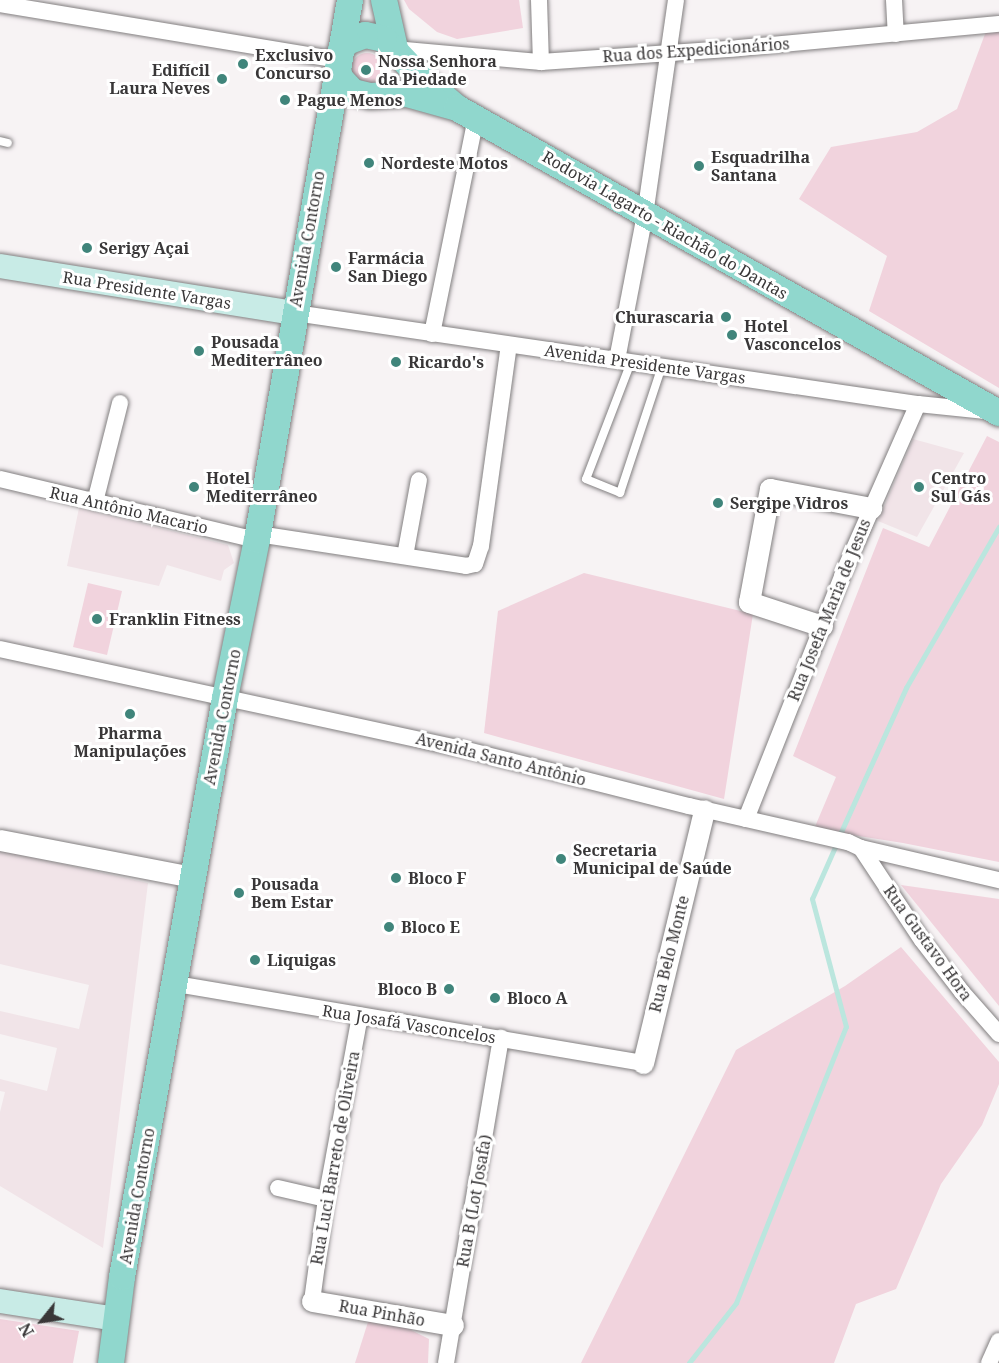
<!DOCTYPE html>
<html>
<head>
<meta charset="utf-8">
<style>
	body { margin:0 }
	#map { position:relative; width:999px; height:1363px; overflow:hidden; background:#f7f3f4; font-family:"Noto Serif",serif }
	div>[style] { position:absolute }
	.built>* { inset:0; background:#f1e4e8 }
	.green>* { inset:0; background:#f1d3dd }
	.round { border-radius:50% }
	.stream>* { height:4.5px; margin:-2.25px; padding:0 2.25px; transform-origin:2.25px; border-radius:2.25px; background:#bbe6de }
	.roads { filter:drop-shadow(0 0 2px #827f80) drop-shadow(0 0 2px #827f80) }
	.service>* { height:8px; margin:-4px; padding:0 4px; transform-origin:4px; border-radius:4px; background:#fff }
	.minor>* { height:16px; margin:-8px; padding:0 8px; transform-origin:8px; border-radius:8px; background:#fff }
	.tertiary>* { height:21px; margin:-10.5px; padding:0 10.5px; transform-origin:10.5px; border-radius:10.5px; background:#fff }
	.secondary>* { height:24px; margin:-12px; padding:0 12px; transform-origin:12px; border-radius:12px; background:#c8ebe6 }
	.primary>* { height:26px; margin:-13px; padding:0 13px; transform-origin:13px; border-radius:13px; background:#90d7cd }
	.dots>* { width:16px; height:16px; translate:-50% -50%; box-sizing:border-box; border:3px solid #fff; border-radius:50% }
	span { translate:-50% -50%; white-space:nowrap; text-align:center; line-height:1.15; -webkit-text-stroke:6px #fff; paint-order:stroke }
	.street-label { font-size:16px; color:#393738 }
	.poi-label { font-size:16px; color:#393738; font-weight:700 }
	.left { translate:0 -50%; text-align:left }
	.right { translate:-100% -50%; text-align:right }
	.north { position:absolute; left:12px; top:1291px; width:60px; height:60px; -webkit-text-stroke:4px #fff; paint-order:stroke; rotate:240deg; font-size:16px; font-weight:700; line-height:24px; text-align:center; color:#393738 }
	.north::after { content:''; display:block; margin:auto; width:21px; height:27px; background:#393738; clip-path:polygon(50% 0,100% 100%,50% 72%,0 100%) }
</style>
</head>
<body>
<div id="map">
	<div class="built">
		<i style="clip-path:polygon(913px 439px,964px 453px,917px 537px,878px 521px)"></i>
		<i style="clip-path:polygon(79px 508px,228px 545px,234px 563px,224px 570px,221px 581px,167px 565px,159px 586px,67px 566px)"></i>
		<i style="clip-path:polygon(0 850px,148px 883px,103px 1248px,0 1186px,0 1112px,5px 1092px,0 1091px,0 1079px,47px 1091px,57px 1048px,0 1034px,0 1011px,79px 1029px,89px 985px,0 964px)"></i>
	</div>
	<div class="green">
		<i style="clip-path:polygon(404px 0,519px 0,523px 28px,457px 39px,437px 32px,409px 9px)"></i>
		<i style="clip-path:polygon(988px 26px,999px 26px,999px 388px,869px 311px,887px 256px,799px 199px,831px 147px,917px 132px,957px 109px)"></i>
		<i class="round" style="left:351px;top:53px;width:32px;height:32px"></i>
		<i style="clip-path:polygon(987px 436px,999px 442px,999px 862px,903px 843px,814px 829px,836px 777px,793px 756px,883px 528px,929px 547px)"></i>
		<i style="clip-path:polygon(584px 573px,753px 614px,724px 799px,484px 733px,498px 611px)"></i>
		<i style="clip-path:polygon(88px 583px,122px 591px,107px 655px,73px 647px)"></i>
		<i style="clip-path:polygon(901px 885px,999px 899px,999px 1006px)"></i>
		<i style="clip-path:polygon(901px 947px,999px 1062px,999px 1084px,982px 1125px,941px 1184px,896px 1289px,856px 1304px,834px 1363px,581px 1363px,736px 1050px,845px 986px)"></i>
		<i style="clip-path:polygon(0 1319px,79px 1331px,73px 1363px,0 1363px)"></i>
		<i style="clip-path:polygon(368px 1322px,395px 1322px,429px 1339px,428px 1363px,355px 1363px)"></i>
	</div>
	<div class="stream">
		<i style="left:841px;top:832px;width:158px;rotate:-65.7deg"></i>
		<i style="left:906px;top:688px;width:186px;rotate:-60deg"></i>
		<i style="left:689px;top:1363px;width:76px;rotate:-51.9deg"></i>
		<i style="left:736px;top:1303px;width:297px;rotate:-68.3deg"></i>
		<i style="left:846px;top:1027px;width:132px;rotate:-104.9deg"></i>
		<i style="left:812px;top:899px;width:57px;rotate:-66.1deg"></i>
	</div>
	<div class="roads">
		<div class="service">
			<i style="left:0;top:141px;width:8px;rotate:14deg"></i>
			<i style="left:631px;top:362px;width:125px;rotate:111deg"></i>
			<i style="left:586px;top:479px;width:37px;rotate:22deg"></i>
			<i style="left:620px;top:493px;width:134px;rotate:-71.7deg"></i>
		</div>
		<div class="minor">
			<i style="left:539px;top:0;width:62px;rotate:88.2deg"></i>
			<i style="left:894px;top:0;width:34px;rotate:87deg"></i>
			<i style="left:0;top:4px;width:344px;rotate:9.4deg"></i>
			<i style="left:394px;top:49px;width:148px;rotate:5.1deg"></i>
			<i style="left:541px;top:62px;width:198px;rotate:-4deg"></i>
			<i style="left:739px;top:48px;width:261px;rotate:-5.3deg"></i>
			<i style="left:295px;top:313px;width:630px;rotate:8.31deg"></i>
			<i style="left:918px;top:404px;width:68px;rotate:5.9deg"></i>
			<i style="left:432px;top:334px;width:221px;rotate:-78.5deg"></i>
			<i style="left:617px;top:360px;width:148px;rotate:-79.1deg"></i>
			<i style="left:645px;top:215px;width:217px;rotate:-81.8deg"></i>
			<i style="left:0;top:479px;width:264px;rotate:13.4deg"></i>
			<i style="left:95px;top:502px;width:102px;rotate:-75.8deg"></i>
			<i style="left:258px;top:534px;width:210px;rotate:8.7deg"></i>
			<i style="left:466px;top:566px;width:9px;rotate:-13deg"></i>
			<i style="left:475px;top:564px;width:19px;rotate:-72deg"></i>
			<i style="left:481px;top:546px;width:203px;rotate:-82.1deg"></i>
			<i style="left:405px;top:556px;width:77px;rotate:-79.6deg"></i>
			<i style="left:0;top:649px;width:465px;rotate:12.2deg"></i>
			<i style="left:455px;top:747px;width:241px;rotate:14.2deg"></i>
			<i style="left:689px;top:806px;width:163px;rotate:12.8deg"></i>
			<i style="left:848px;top:842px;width:14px;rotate:25deg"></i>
			<i style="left:861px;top:848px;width:142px;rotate:13.1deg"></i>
			<i style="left:746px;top:819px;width:261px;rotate:-68.4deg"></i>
			<i style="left:842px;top:576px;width:188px;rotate:-66.2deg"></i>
			<i style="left:861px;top:848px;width:110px;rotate:56.5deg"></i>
			<i style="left:922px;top:940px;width:66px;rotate:52.4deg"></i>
			<i style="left:962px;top:992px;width:56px;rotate:48.6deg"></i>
			<i style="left:176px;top:984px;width:474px;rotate:9.6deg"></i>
			<i style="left:278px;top:1188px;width:49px;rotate:12.9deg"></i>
			<i style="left:312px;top:1301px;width:103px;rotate:-82.2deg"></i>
			<i style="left:326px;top:1199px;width:186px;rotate:-79.5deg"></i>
			<i style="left:446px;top:1363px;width:330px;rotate:-80.4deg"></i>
			<i style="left:989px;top:1363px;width:24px;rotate:-66deg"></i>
		</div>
		<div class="tertiary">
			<i style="left:822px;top:626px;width:77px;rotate:-161.8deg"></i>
			<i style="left:749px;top:602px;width:115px;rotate:-79.5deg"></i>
			<i style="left:770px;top:489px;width:103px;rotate:10.7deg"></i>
			<i style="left:0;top:840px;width:197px;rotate:10.9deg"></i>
			<i style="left:643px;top:1063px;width:260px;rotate:-76.4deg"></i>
			<i style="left:312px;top:1301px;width:143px;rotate:9.7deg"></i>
		</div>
		<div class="secondary">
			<i style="left:0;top:266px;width:299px;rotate:9.1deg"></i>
			<i style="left:0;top:1301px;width:117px;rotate:8.8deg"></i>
		</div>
		<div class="primary">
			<i style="left:384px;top:0;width:54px;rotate:77.2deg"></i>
			<i style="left:457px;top:108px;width:50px;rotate:-139.9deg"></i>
			<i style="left:419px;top:76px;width:51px;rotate:-133.4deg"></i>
			<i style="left:384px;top:39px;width:19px;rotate:-168deg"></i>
			<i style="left:365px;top:35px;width:19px;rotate:159deg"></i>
			<i style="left:347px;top:42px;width:10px;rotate:127deg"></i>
			<i style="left:341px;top:50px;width:19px;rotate:99deg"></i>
			<i style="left:338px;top:69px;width:9px;rotate:77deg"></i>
			<i style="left:340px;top:78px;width:19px;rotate:47deg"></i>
			<i style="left:353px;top:92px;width:18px;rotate:13deg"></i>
			<i style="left:371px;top:96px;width:36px;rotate:-3deg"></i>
			<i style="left:407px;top:94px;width:52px;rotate:15.6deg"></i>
			<i style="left:457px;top:108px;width:622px;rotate:29.37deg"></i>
			<i style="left:111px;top:1363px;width:87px;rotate:-82.7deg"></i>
			<i style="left:122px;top:1277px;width:588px;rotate:-79.91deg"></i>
			<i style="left:225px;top:698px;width:161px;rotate:-78.6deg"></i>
			<i style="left:257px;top:540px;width:548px;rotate:-80.23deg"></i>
		</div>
	</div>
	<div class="dots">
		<i style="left:243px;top:64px;background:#40857b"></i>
		<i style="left:366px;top:70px;background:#40857b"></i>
		<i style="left:222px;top:79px;background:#40857b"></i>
		<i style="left:285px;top:100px;background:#40857b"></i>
		<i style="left:369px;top:163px;background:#40857b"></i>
		<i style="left:699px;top:166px;background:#40857b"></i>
		<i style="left:87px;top:248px;background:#40857b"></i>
		<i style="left:336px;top:267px;background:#40857b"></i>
		<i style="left:726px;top:317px;background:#40857b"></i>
		<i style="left:732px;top:335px;background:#40857b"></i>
		<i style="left:199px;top:351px;background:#40857b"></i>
		<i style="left:396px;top:362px;background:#40857b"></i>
		<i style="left:194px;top:487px;background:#40857b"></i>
		<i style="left:919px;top:487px;background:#40857b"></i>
		<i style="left:718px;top:503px;background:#40857b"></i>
		<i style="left:97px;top:619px;background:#40857b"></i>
		<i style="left:130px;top:714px;background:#40857b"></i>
		<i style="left:561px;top:859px;background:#40857b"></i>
		<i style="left:396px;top:878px;background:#40857b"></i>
		<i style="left:239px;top:893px;background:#40857b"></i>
		<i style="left:389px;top:927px;background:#40857b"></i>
		<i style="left:255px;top:960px;background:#40857b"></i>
		<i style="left:449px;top:989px;background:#40857b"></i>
		<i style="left:495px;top:998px;background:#40857b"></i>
	</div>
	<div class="street-label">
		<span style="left:696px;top:50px;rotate:-4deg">Rua dos Expedicionários</span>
		<span style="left:665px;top:225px;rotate:30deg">Rodovia Lagarto - Riachão do Dantas</span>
		<span style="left:307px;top:239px;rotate:-80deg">Avenida Contorno</span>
		<span style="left:147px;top:290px;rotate:9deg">Rua Presidente Vargas</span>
		<span style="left:645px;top:364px;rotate:8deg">Avenida Presidente Vargas</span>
		<span style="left:129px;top:510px;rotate:13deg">Rua Antônio Macario</span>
		<span style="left:829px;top:610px;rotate:-68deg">Rua Josefa Maria de Jesus</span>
		<span style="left:222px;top:717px;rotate:-79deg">Avenida Contorno</span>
		<span style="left:501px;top:759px;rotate:14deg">Avenida Santo Antônio</span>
		<span style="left:928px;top:943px;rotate:54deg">Rua Gustavo Hora</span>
		<span style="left:669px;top:954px;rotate:-76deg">Rua Belo Monte</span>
		<span style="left:409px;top:1024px;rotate:9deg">Rua Josafá Vasconcelos</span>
		<span style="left:335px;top:1158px;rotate:-80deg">Rua Luci Barreto de Oliveira</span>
		<span style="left:137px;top:1196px;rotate:-80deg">Avenida Contorno</span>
		<span style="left:474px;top:1201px;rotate:-80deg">Rua B (Lot Josafa)</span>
		<span style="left:382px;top:1313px;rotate:10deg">Rua Pinhão</span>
	</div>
	<div class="poi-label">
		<span class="left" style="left:255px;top:64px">Exclusivo<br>Concurso</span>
		<span class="left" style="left:378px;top:70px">Nossa Senhora<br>da Piedade</span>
		<span class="right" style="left:210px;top:79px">Edifícil<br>Laura Neves</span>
		<span class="left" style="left:297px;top:100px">Pague Menos</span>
		<span class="left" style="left:711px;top:166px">Esquadrilha<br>Santana</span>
		<span class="left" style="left:381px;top:163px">Nordeste Motos</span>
		<span class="left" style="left:99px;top:248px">Serigy Açai</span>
		<span class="left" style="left:348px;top:267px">Farmácia<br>San Diego</span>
		<span class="right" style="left:714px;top:317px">Churascaria</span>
		<span class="left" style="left:744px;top:335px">Hotel<br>Vasconcelos</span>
		<span class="left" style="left:211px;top:351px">Pousada<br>Mediterrâneo</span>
		<span class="left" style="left:408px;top:362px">Ricardo's</span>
		<span class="left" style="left:206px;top:487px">Hotel<br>Mediterrâneo</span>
		<span class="left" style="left:931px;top:487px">Centro<br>Sul Gás</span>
		<span class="left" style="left:730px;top:503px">Sergipe Vidros</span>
		<span class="left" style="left:109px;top:619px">Franklin Fitness</span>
		<span style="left:130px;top:742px">Pharma<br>Manipulações</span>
		<span class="left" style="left:573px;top:859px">Secretaria<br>Municipal de Saúde</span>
		<span class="left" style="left:408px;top:878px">Bloco F</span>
		<span class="left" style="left:251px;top:893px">Pousada<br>Bem Estar</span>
		<span class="left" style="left:401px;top:927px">Bloco E</span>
		<span class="left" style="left:267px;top:960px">Liquigas</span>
		<span class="right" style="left:437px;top:989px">Bloco B</span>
		<span class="left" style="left:507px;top:998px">Bloco A</span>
	</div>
	<div class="north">N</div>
</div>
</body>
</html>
